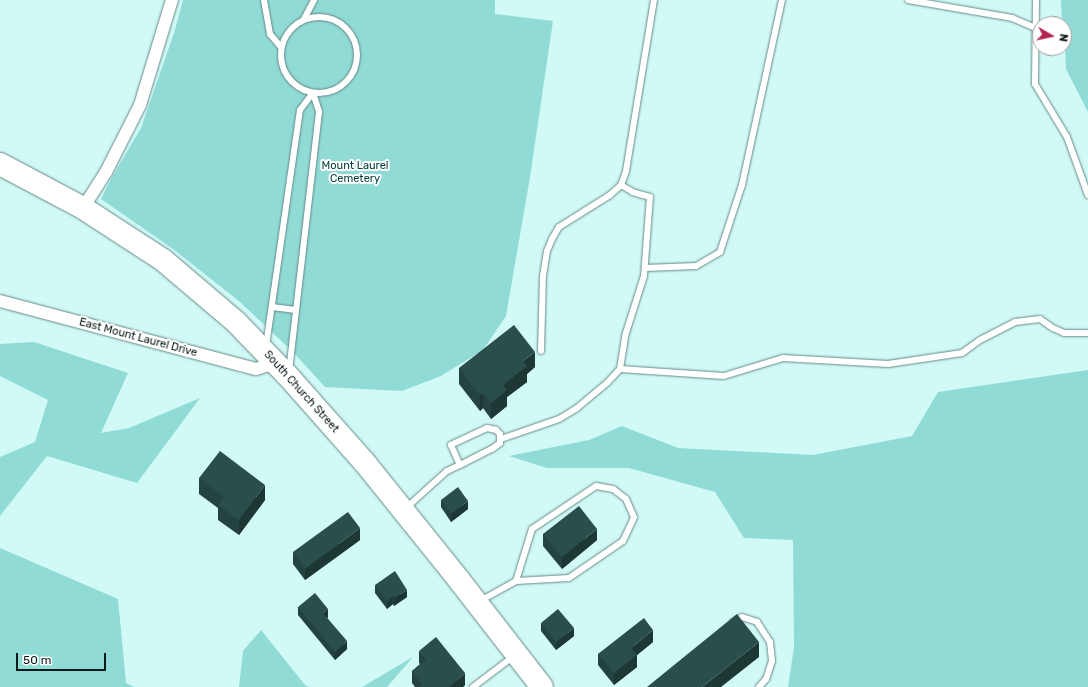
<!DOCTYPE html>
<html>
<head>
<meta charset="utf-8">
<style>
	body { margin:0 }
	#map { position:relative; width:1088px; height:687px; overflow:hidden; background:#d1f9f5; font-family:Rubik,sans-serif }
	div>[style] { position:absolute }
	.green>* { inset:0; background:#91dbd6 }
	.roads { filter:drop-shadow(0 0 1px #658a87) drop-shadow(0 0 1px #658a87) }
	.lane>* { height:6px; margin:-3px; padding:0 3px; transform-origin:3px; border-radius:3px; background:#fff }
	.lane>.ring { margin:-3px; padding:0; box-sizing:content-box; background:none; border:6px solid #fff; border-radius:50% }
	.street>* { height:12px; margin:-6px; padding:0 6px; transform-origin:6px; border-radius:6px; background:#fff }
	.highway>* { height:22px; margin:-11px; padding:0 11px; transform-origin:11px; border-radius:11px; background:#fff }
	.wall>* { inset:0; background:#244340 }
	.shaded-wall>* { inset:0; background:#1d3734 }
	.building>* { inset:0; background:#2a4e4b }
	span { translate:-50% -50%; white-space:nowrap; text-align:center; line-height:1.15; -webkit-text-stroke:4px #fff; paint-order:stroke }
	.park-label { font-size:11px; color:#07403d }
	.street-label { font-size:11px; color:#0b1a19 }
	.north { position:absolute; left:1032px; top:16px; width:40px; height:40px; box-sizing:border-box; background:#fff; border:1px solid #9da3a3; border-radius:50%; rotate:99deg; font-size:11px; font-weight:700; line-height:16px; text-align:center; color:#0b1a19 }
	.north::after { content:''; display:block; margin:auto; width:14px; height:18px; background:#b62550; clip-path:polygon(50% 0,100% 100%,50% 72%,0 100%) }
	.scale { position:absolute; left:16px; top:653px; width:90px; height:18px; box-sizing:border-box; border:2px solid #0b1a19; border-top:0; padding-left:5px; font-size:12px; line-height:14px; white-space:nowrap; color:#0b1a19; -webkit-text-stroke:3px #fff; paint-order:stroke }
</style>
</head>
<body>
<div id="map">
	<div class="green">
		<i style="clip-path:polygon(183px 0,495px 0,495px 14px,553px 21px,530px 177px,506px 316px,483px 350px,441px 376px,402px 391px,325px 387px,293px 352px,240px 302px,173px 249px,101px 199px,112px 177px,141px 128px,174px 33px)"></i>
		<i style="clip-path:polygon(1061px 0,1088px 0,1088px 112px,1066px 69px,1064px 24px,1062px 24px)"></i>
		<i style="clip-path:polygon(34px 342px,128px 373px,101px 433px,129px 428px,200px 398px,137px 483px,47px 456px,0 516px,0 457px,35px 442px,48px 400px,0 376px,0 344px)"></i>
		<i style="clip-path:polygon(1088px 370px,1088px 687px,788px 687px,794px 647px,793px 540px,744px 538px,715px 492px,629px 468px,547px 468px,509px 456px,589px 440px,622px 426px,678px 448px,813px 455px,912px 436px,938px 392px)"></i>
		<i style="clip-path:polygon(0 548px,118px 599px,126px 683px,134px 687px,0 687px)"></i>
		<i style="clip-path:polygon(261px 630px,305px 685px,309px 687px,239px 687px,243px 651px)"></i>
		<i style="clip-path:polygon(413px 657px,387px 687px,362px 687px)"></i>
	</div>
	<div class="roads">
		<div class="lane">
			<i style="left:264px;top:0;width:35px;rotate:80deg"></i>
			<i style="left:270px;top:34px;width:17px;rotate:50deg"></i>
			<i style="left:908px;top:0;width:106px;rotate:9.8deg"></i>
			<i style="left:1012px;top:18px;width:25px;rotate:23deg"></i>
			<i style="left:1036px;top:0;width:84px;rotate:90.7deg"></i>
			<i style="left:1035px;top:84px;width:62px;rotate:58.9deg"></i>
			<i style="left:1067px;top:137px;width:62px;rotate:70.1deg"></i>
			<i class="ring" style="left:281px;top:17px;width:70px;height:70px"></i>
			<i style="left:304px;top:19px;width:21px;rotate:-62deg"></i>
			<i style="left:645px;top:268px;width:51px;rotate:-2.2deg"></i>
			<i style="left:696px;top:266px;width:28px;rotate:-30deg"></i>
			<i style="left:720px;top:252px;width:71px;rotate:-71.8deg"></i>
			<i style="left:742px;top:185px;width:189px;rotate:-77.8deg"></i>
			<i style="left:272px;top:307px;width:24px;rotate:7deg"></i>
			<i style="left:266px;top:346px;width:238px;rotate:-81.8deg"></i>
			<i style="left:300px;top:110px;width:21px;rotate:-53deg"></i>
			<i style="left:313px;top:93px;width:20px;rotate:72deg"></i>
			<i style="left:319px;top:112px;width:260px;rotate:96.6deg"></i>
			<i style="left:541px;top:351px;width:75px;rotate:-88.5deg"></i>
			<i style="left:543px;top:276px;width:25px;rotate:-81deg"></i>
			<i style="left:547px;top:251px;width:13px;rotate:-67deg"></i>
			<i style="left:552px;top:239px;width:14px;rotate:-60deg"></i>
			<i style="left:559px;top:227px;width:60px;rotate:-32.1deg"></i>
			<i style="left:610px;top:195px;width:15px;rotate:-42deg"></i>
			<i style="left:621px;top:185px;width:15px;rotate:-70deg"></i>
			<i style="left:626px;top:171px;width:173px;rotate:-80.7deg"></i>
			<i style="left:620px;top:369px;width:36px;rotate:-81deg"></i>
			<i style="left:626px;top:333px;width:60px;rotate:-72.5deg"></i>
			<i style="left:644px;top:276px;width:79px;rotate:-85.7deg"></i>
			<i style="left:650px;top:197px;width:18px;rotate:-164deg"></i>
			<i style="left:633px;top:192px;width:14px;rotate:-150deg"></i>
			<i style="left:501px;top:439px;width:61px;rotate:-19deg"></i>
			<i style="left:559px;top:419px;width:21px;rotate:-31deg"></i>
			<i style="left:577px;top:408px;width:39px;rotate:-40deg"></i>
			<i style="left:607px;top:383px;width:19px;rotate:-47deg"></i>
			<i style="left:620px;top:369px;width:104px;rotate:3.9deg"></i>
			<i style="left:724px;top:376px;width:62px;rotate:-17deg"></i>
			<i style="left:783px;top:358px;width:105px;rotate:3.3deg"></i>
			<i style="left:888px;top:364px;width:75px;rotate:-8.5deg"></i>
			<i style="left:962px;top:353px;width:22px;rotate:-36deg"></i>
			<i style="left:980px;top:340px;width:39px;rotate:-27deg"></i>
			<i style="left:1015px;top:322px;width:25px;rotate:-7deg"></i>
			<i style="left:1040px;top:319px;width:16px;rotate:35deg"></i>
			<i style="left:1053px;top:328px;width:12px;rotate:24deg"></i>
			<i style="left:1064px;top:333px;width:24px"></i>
			<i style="left:406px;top:508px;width:55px;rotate:-42.1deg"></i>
			<i style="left:447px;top:471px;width:14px;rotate:-25deg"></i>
			<i style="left:460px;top:465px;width:36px;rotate:-27deg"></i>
			<i style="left:492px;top:449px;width:10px;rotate:-37deg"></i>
			<i style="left:500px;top:443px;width:9px;rotate:-90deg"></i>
			<i style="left:500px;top:434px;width:6px;rotate:-135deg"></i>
			<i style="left:496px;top:430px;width:9px;rotate:-167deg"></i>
			<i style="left:487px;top:428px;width:40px;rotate:155deg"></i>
			<i style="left:451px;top:445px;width:22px;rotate:66deg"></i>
			<i style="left:480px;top:601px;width:41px;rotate:-29.1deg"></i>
			<i style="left:516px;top:581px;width:53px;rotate:-3.2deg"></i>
			<i style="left:569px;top:578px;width:65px;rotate:-34.4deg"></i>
			<i style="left:623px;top:541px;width:26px;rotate:-65deg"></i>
			<i style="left:634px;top:517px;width:20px;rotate:-114deg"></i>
			<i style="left:626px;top:499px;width:16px;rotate:-142deg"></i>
			<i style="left:613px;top:489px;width:17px;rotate:-170deg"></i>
			<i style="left:596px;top:486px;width:77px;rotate:146.1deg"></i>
			<i style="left:532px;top:529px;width:54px;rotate:107.1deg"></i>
			<i style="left:733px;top:622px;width:10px;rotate:-29deg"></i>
			<i style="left:742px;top:617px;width:16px;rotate:18deg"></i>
			<i style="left:757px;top:622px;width:24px;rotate:57deg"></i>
			<i style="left:770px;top:642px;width:19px;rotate:84deg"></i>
			<i style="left:772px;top:661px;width:19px;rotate:108deg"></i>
			<i style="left:766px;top:679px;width:11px;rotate:131deg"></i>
			<i style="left:473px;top:687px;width:51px;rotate:-37.1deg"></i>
		</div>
		<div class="street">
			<i style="left:83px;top:208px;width:43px;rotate:-57.4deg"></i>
			<i style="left:106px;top:172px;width:75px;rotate:-63.1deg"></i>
			<i style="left:140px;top:105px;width:110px;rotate:-73.1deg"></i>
			<i style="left:0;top:301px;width:265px;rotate:14.9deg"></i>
			<i style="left:256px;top:369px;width:21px;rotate:-17deg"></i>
		</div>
		<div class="highway">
			<i style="left:0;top:164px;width:94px;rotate:27.9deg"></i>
			<i style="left:83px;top:208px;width:95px;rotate:33deg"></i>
			<i style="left:163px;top:260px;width:96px;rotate:40.3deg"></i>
			<i style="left:236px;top:322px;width:75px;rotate:46.1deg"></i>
			<i style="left:288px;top:376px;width:116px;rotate:48.5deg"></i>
			<i style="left:365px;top:463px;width:150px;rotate:51.2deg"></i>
			<i style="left:459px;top:580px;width:135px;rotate:52.2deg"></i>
		</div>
	</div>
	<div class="wall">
		<i style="clip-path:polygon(535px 367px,527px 374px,527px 382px,507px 397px,507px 406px,491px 419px,483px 408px,480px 411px,459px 384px,459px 368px)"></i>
		<i style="clip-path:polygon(199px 478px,265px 500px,239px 535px,218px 520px,218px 508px,199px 494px)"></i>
		<i style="clip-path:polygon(441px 500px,468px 509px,451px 522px,441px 507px)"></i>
		<i style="clip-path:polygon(543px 534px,597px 540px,562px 569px,543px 546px)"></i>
		<i style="clip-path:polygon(360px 540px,305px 580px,293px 564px,293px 552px)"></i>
		<i style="clip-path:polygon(375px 585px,407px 597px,394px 606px,393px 604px,387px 609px,375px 593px)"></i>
		<i style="clip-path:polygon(298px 607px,328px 617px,327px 618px,347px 649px,335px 660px,298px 615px)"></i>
		<i style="clip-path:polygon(541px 623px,574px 636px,556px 650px,541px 631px)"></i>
		<i style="clip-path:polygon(653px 642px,637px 655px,637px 667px,614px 685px,598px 665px,598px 654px)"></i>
		<i style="clip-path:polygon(419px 651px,465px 685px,463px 687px,415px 687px,412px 683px,412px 671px,420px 664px,419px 663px)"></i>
	</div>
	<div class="shaded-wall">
		<i style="clip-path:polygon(535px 352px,535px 367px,527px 374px,527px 382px,507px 397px,507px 406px,491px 419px,491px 403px,503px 385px,523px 361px)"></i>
		<i style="clip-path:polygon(483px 393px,483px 408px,480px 411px,480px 395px)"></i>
		<i style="clip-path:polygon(265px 485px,265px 500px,239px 535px,239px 520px)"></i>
		<i style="clip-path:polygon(468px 501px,468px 509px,451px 522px,451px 514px)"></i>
		<i style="clip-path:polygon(360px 528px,360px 540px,305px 580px,305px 569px)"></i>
		<i style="clip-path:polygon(597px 529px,597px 540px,562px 569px,562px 557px)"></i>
		<i style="clip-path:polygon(407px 590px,407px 597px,394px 606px,394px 598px)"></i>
		<i style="clip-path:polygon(393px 596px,393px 604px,387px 609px,387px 601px)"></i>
		<i style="clip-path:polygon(328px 609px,328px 617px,323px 621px,323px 613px)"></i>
		<i style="clip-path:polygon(574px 628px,574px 636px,556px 650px,556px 642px)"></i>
		<i style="clip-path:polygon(653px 630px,653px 642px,637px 655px,637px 667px,614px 685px,614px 673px,631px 648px)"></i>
		<i style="clip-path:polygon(347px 641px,347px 649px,335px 660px,335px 652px)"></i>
		<i style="clip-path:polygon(759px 642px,759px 657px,721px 687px,702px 687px)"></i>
		<i style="clip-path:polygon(465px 673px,465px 685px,463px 687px,449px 687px)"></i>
	</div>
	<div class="building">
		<i style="clip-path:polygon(514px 325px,535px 352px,523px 361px,527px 366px,503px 385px,507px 390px,491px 403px,483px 393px,480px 395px,459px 368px)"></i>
		<i style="clip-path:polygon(220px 451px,265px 485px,239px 520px,218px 505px,224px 497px,199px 478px)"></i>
		<i style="clip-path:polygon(458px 487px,468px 501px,451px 514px,441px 500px)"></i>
		<i style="clip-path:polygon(579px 506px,597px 529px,562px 557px,543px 534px)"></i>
		<i style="clip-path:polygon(348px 512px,360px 528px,305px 569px,293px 552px)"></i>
		<i style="clip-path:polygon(395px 571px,407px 590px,394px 598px,393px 596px,387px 601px,375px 585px)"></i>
		<i style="clip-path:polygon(315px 593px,328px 609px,323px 613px,347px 641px,335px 652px,298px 607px)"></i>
		<i style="clip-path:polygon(558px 609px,574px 628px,556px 642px,541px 623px)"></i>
		<i style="clip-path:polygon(737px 614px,759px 642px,702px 687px,647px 687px)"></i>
		<i style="clip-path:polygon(644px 618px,653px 630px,631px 648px,637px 655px,614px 673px,598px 654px)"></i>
		<i style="clip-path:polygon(436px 637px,465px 673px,449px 687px,419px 687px,422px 685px,412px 671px,426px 660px,419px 651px)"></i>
	</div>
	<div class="park-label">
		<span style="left:355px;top:173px">Mount Laurel<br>Cemetery</span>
	</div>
	<div class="street-label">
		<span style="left:138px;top:338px;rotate:15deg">East Mount Laurel Drive</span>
		<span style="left:301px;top:392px;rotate:48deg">South Church Street</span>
	</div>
	<div class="north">N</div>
	<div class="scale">50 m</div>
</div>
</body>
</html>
